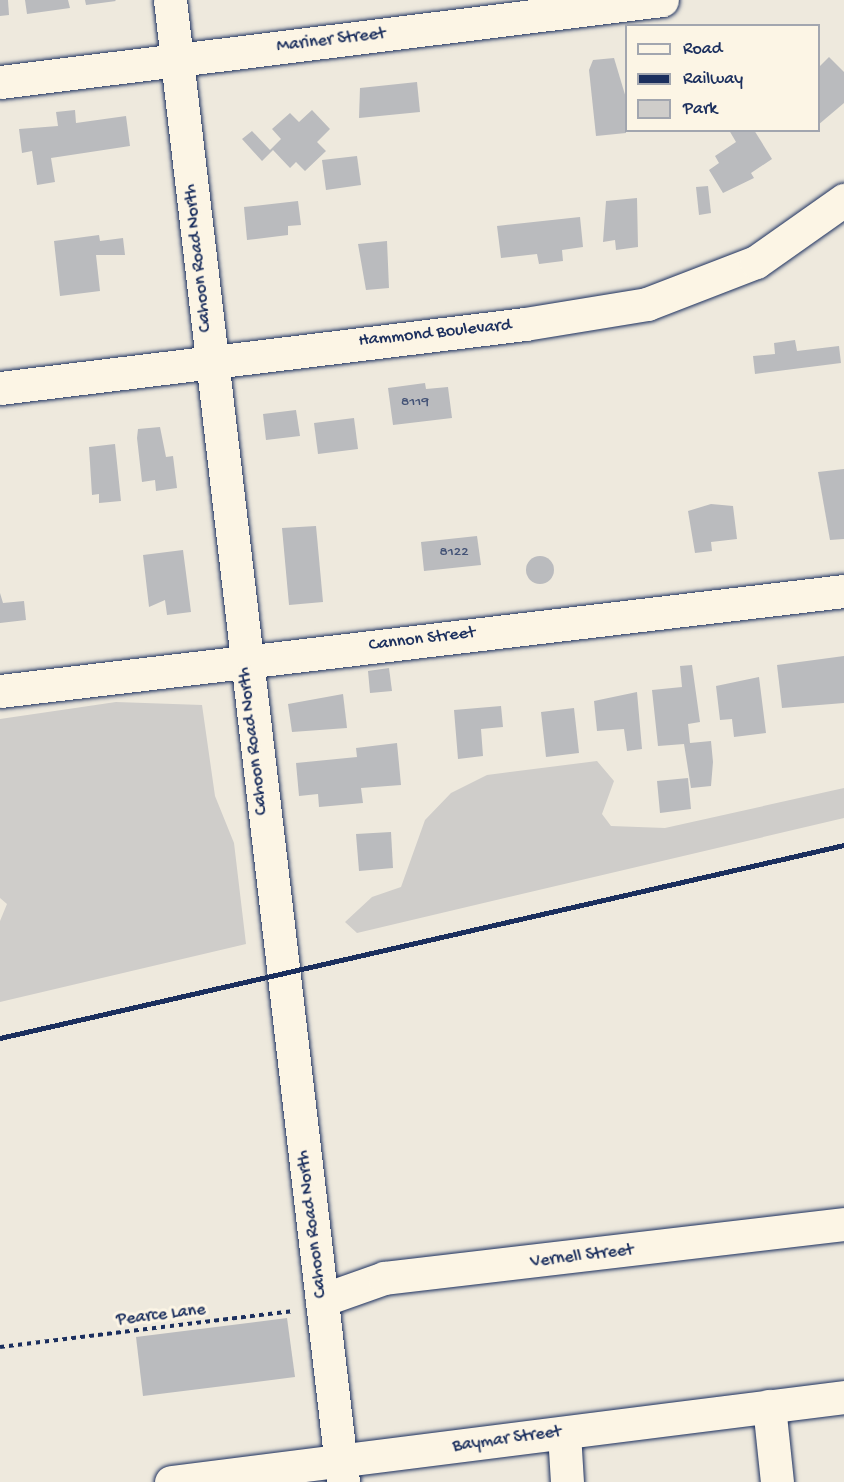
<!DOCTYPE html>
<html>
<head>
<meta charset="utf-8">
<style>
	body { margin:0 }
	#map { position:relative; width:844px; height:1482px; overflow:hidden; background:#eee9dd; font-family:"Gochi Hand",sans-serif }
	div>[style] { position:absolute }
	.green>* { inset:0; background:#cfcdca }
	.building>* { inset:0; background:#babbbe }
	.round { border-radius:50% }
	.path>* { height:4px; margin-top:-2px; transform-origin:0; background:repeating-linear-gradient(90deg,#1b2f5e 0 4.5px,transparent 0 9px) }
	.roads { filter:drop-shadow(0 0 2px #1b2f5e) drop-shadow(0 0 2px #1b2f5e) }
	.minor>* { height:33px; margin:-16.5px; padding:0 16.5px; transform-origin:16.5px; border-radius:16.5px; background:#fcf5e5 }
	.major>* { height:33px; margin:-16.5px; padding:0 16.5px; transform-origin:16.5px; border-radius:16.5px; background:#fcf5e5 }
	.rail>* { height:4.5px; margin:-2.25px; padding:0 2.25px; transform-origin:2.25px; border-radius:2.25px; background:#1b2f5e }
	span { translate:-50% -50%; white-space:nowrap; text-align:center; line-height:1.15; -webkit-text-stroke:6px #fcf5e5; paint-order:stroke }
	.number-label { font-size:15px; color:#435276 }
	.number-label span { -webkit-text-stroke-width:0 }
	.street-label { font-size:18px; color:#1b2f5e }
	.legend { position:absolute; left:625px; top:24px; width:195px; height:108px; box-sizing:border-box; background:#fcf5e5; border:2px solid #a2a6af; margin:0; padding:8px 10px; list-style:none; font-size:18px; color:#1b2f5e }
	.legend li { display:flex; align-items:center; gap:12px; height:30px }
	.legend b { width:30px; border:2px solid #a2a6af }
</style>
</head>
<body>
<div id="map">
	<div class="green">
		<i style="clip-path:polygon(116px 702px,202px 705px,215px 796px,234px 843px,246px 944px,0 1002px,0 921px,7px 904px,0 898px,0 719px)"></i>
		<i style="clip-path:polygon(597px 761px,614px 781px,602px 814px,611px 826px,665px 828px,844px 788px,844px 818px,357px 933px,345px 922px,372px 897px,401px 887px,425px 820px,451px 793px,487px 775px)"></i>
	</div>
	<div class="building">
		<i style="clip-path:polygon(0 0,8px 0,9px 15px,0 16px)"></i>
		<i style="clip-path:polygon(25px 0,68px 0,70px 8px,27px 14px)"></i>
		<i style="clip-path:polygon(85px 0,115px 0,116px 1px,86px 5px)"></i>
		<i style="clip-path:polygon(829px 57px,844px 72px,844px 103px,818px 125px,818px 68px)"></i>
		<i style="clip-path:polygon(614px 58px,626px 98px,626px 133px,596px 136px,589px 70px,593px 60px)"></i>
		<i style="clip-path:polygon(417px 82px,420px 112px,359px 118px,360px 88px)"></i>
		<i style="clip-path:polygon(75px 110px,76px 123px,126px 116px,130px 146px,51px 158px,55px 182px,37px 185px,32px 151px,22px 153px,19px 129px,58px 126px,56px 112px)"></i>
		<i style="clip-path:polygon(312px 110px,330px 129px,317px 142px,326px 151px,305px 171px,296px 162px,290px 168px,273px 150px,262px 161px,242px 139px,252px 131px,270px 150px,281px 139px,272px 129px,290px 113px,299px 122px)"></i>
		<i style="clip-path:polygon(729px 130px,754px 130px,772px 159px,751px 173px,754px 178px,723px 193px,709px 170px,719px 163px,715px 156px,736px 142px)"></i>
		<i style="clip-path:polygon(357px 156px,361px 185px,326px 190px,322px 160px)"></i>
		<i style="clip-path:polygon(708px 186px,711px 213px,699px 215px,696px 187px)"></i>
		<i style="clip-path:polygon(637px 198px,638px 247px,616px 250px,615px 240px,603px 242px,606px 201px)"></i>
		<i style="clip-path:polygon(298px 201px,301px 225px,288px 226px,288px 235px,247px 240px,244px 207px)"></i>
		<i style="clip-path:polygon(580px 217px,583px 247px,562px 250px,563px 261px,539px 264px,537px 254px,501px 258px,497px 226px)"></i>
		<i style="clip-path:polygon(99px 235px,100px 241px,123px 238px,125px 255px,96px 255px,100px 291px,60px 296px,54px 241px)"></i>
		<i style="clip-path:polygon(387px 241px,389px 288px,366px 290px,358px 244px)"></i>
		<i style="clip-path:polygon(795px 340px,797px 351px,839px 346px,841px 363px,755px 374px,753px 356px,775px 354px,774px 343px)"></i>
		<i style="clip-path:polygon(425px 383px,426px 389px,448px 387px,452px 418px,393px 425px,388px 388px)"></i>
		<i style="clip-path:polygon(296px 410px,300px 436px,266px 440px,263px 414px)"></i>
		<i style="clip-path:polygon(354px 418px,358px 449px,318px 454px,314px 423px)"></i>
		<i style="clip-path:polygon(160px 427px,166px 457px,173px 456px,177px 488px,156px 491px,155px 480px,142px 482px,137px 438px,138px 429px)"></i>
		<i style="clip-path:polygon(115px 444px,121px 501px,99px 503px,99px 494px,92px 495px,89px 447px)"></i>
		<i style="clip-path:polygon(844px 469px,844px 539px,830px 540px,818px 472px)"></i>
		<i style="clip-path:polygon(711px 504px,733px 506px,737px 539px,711px 542px,712px 551px,695px 553px,688px 511px)"></i>
		<i style="clip-path:polygon(316px 526px,323px 602px,289px 605px,282px 528px)"></i>
		<i style="clip-path:polygon(477px 536px,481px 565px,424px 571px,421px 542px)"></i>
		<i style="clip-path:polygon(183px 550px,191px 612px,167px 615px,165px 600px,149px 607px,143px 555px)"></i>
		<i class="round" style="left:526px;top:556px;width:28px;height:28px"></i>
		<i style="clip-path:polygon(0 593px,3px 603px,24px 601px,26px 620px,0 623px)"></i>
		<i style="clip-path:polygon(844px 656px,844px 703px,782px 708px,777px 665px)"></i>
		<i style="clip-path:polygon(692px 665px,700px 722px,688px 724px,690px 743px,711px 741px,713px 762px,711px 786px,691px 788px,684px 744px,658px 746px,652px 690px,682px 687px,680px 666px)"></i>
		<i style="clip-path:polygon(389px 668px,392px 691px,370px 693px,368px 671px)"></i>
		<i style="clip-path:polygon(759px 677px,766px 733px,734px 737px,732px 719px,720px 720px,716px 686px)"></i>
		<i style="clip-path:polygon(637px 692px,642px 749px,627px 751px,624px 729px,597px 731px,594px 701px)"></i>
		<i style="clip-path:polygon(343px 694px,347px 728px,292px 732px,288px 704px)"></i>
		<i style="clip-path:polygon(501px 706px,503px 727px,481px 729px,483px 756px,458px 759px,454px 710px)"></i>
		<i style="clip-path:polygon(574px 708px,579px 753px,546px 757px,541px 712px)"></i>
		<i style="clip-path:polygon(397px 743px,401px 785px,361px 788px,363px 803px,319px 807px,318px 794px,299px 796px,296px 763px,357px 757px,356px 748px)"></i>
		<i style="clip-path:polygon(688px 778px,691px 809px,660px 813px,657px 781px)"></i>
		<i style="clip-path:polygon(391px 832px,393px 868px,359px 871px,356px 834px)"></i>
		<i style="clip-path:polygon(287px 1318px,295px 1377px,143px 1396px,136px 1337px)"></i>
	</div>
	<div class="path">
		<i style="left:0;top:1347px;width:296px;rotate:-7deg"></i>
	</div>
	<div class="roads">
		<div class="minor">
			<i style="left:0;top:82px;width:667px;rotate:-7.06deg"></i>
			<i style="left:0;top:388px;width:529px;rotate:-6.95deg"></i>
			<i style="left:525px;top:324px;width:124px;rotate:-9.3deg"></i>
			<i style="left:647px;top:304px;width:117px;rotate:-21.1deg"></i>
			<i style="left:756px;top:262px;width:108px;rotate:-35.2deg"></i>
			<i style="left:0;top:691px;width:850px;rotate:-6.76deg"></i>
			<i style="left:322px;top:1300px;width:66px;rotate:-19.5deg"></i>
			<i style="left:384px;top:1278px;width:463px;rotate:-6.7deg"></i>
			<i style="left:769px;top:1406px;width:76px;rotate:84deg"></i>
			<i style="left:564px;top:1433px;width:49px;rotate:86.5deg"></i>
			<i style="left:171px;top:1482px;width:678px;rotate:-7.2deg"></i>
		</div>
		<div class="major">
			<i style="left:170px;top:0;width:1492px;rotate:83.34deg"></i>
		</div>
	</div>
	<div class="rail">
		<i style="left:0;top:1038px;width:866px;rotate:-12.88deg"></i>
	</div>
	<div class="number-label">
		<span style="left:415px;top:403px">8119</span>
		<span style="left:454px;top:553px">8122</span>
	</div>
	<div class="street-label">
		<span style="left:331px;top:41px;rotate:-7deg">Mariner Street</span>
		<span style="left:199px;top:258px;rotate:-96deg">Cahoon Road North</span>
		<span style="left:435px;top:334px;rotate:-6deg">Hammond Boulevard</span>
		<span style="left:422px;top:640px;rotate:-7deg">Cannon Street</span>
		<span style="left:254px;top:741px;rotate:-97deg">Cahoon Road North</span>
		<span style="left:313px;top:1224px;rotate:-97deg">Cahoon Road North</span>
		<span style="left:582px;top:1257px;rotate:-7deg">Vernell Street</span>
		<span style="left:161px;top:1316px;rotate:-7deg">Pearce Lane</span>
		<span style="left:507px;top:1440px;rotate:-8deg">Baymar Street</span>
	</div>
	<ul class="legend">
	<li><b style="height:8px;background:#fcf5e5"></b>Road</li>
	<li><b style="height:8px;background:#1b2f5e"></b>Railway</li>
	<li><b style="height:16px;background:#cfcdca"></b>Park</li>
	</ul>
</div>
</body>
</html>
